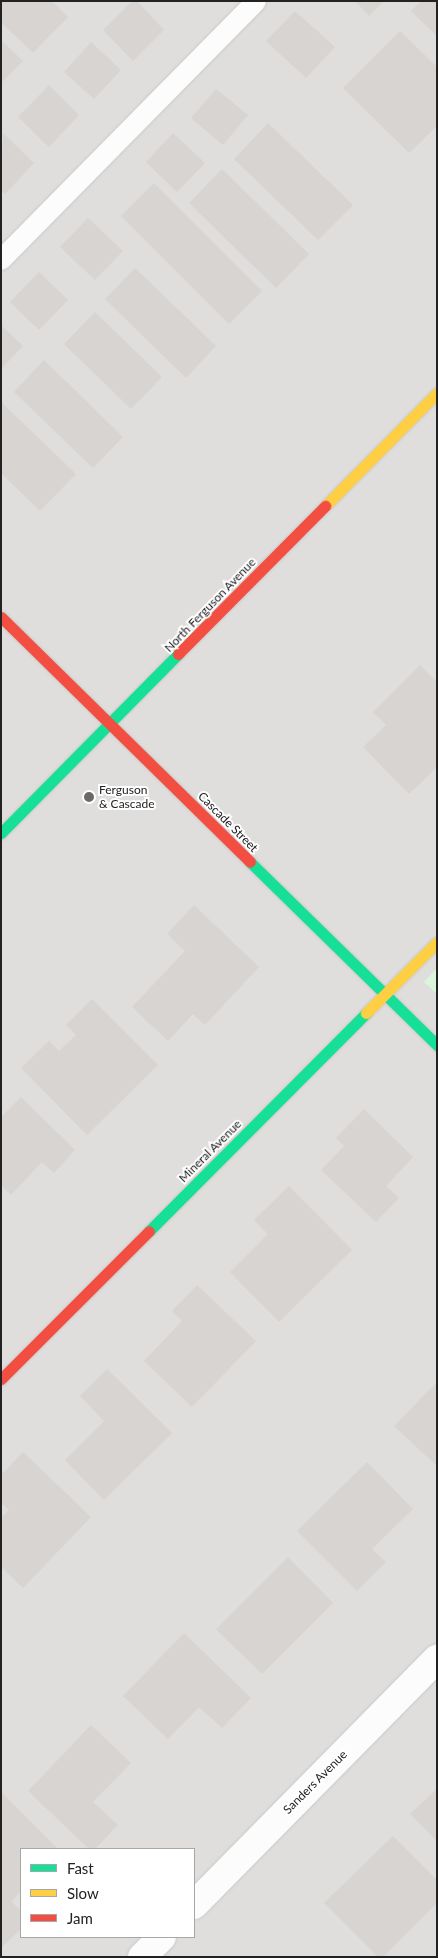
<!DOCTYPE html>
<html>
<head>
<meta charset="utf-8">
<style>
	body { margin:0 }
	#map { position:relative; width:438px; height:1958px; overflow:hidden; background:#f0eeeb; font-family:Lato,sans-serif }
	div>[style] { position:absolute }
	.residential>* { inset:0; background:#dfdedc }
	.park>* { inset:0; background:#daf5da }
	.building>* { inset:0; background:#d7d4d2 }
	.roads { filter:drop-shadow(0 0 1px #c9c8c7) drop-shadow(0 0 1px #c9c8c7) }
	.lane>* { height:20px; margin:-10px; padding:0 10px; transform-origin:10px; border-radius:10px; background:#fdfcfc }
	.street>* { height:28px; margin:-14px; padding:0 14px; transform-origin:14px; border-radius:14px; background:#fdfcfc }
	.fast>* { height:11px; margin:-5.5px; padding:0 5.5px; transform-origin:5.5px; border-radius:5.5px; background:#16e098 }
	.slow>* { height:11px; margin:-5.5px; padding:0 5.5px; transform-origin:5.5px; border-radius:5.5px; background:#ffcf43 }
	.jam>* { height:11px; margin:-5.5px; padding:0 5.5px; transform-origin:5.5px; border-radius:5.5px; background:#f24e42 }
	.dots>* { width:14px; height:14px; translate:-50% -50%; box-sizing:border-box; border:2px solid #fff; border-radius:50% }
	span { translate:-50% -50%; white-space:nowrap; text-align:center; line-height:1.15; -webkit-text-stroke:4px #fff; paint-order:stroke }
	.street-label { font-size:12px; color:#222 }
	.poi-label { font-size:12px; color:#222 }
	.left { translate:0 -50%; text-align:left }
	.frame { position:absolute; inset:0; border:2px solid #222; pointer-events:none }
	.legend { position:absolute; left:20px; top:1848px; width:175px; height:90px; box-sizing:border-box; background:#fff; border:1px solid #a7a7a7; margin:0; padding:6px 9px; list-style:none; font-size:15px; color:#222 }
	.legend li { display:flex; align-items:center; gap:10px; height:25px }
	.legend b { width:25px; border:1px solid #a7a7a7 }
</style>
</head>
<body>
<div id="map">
	<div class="residential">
		<i style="clip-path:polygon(evenodd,1px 1px,437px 1px,437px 1957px,1px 1957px,1px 1px,21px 1849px,194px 1849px,194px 1937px,21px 1937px,21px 1849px)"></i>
	</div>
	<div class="park">
		<i style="clip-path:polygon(437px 968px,437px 994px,424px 982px)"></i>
	</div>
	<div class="building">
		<i style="clip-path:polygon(1px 1px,52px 1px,68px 17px,33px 53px,1px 22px)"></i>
		<i style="clip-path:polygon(132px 1px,137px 1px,164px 30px,133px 61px,103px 30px)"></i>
		<i style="clip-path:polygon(355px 1px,384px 1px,369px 16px)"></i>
		<i style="clip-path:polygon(421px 1px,437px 1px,437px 36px,411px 11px)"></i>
		<i style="clip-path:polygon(295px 11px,335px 47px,306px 78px,266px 41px)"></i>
		<i style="clip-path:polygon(400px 31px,437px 67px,437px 126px,409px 153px,343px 88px)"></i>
		<i style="clip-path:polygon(1px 40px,23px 61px,1px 83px)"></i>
		<i style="clip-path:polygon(91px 42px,121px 70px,94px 99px,64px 72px)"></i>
		<i style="clip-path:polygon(49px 85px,79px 115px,49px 147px,18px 117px)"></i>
		<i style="clip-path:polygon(216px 89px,248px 115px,223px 145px,191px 118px)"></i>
		<i style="clip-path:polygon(268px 123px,353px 205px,318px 240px,234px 159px)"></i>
		<i style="clip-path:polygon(3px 133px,34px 163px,5px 194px,1px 190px)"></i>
		<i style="clip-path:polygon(173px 133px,205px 163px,177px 192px,146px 162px)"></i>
		<i style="clip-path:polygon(222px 169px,309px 254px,276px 288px,189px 203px)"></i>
		<i style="clip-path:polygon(154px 183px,262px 291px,229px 324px,121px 216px)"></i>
		<i style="clip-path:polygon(88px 218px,123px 251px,95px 280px,60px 247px)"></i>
		<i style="clip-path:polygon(135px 268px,216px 346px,186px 378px,105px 299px)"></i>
		<i style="clip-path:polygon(39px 272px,68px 300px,39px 330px,10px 302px)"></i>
		<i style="clip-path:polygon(95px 312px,162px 377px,131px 409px,64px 344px)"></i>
		<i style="clip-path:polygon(1px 325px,23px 346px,1px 369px)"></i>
		<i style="clip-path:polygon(44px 360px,123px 437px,93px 468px,14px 392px)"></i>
		<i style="clip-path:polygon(1px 402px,76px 474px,40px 511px,1px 473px)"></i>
		<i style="clip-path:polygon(420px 665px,437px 682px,437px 767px,409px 794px,363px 747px,386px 725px,373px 712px)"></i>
		<i style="clip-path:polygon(194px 905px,259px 967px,205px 1025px,193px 1014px,168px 1041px,132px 1007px,185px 951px,167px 934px)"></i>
		<i style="clip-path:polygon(92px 999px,158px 1065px,87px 1135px,21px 1068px,49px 1041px,59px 1051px,76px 1035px,66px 1025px)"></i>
		<i style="clip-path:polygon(21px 1097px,75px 1150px,54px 1173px,42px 1162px,11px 1195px,1px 1185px,1px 1117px)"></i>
		<i style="clip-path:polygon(364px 1109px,413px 1157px,386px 1186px,399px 1198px,376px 1222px,321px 1170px,344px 1146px,336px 1138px)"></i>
		<i style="clip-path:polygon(289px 1186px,352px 1250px,279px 1322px,230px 1272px,268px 1234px,254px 1220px)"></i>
		<i style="clip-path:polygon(197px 1285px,256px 1341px,192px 1407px,144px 1361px,182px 1321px,172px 1311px)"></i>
		<i style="clip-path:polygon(107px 1369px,172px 1433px,104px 1500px,65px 1460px,104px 1421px,80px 1396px)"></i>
		<i style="clip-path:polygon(437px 1382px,437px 1466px,394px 1426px)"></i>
		<i style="clip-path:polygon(23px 1452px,91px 1517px,23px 1588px,1px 1567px,1px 1518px,9px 1510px,1px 1503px,1px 1475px)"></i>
		<i style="clip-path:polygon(367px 1462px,413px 1509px,372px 1549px,386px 1562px,357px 1591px,297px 1531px)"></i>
		<i style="clip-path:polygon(288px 1557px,333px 1603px,262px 1674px,216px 1629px)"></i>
		<i style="clip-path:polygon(184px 1633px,251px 1698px,222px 1728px,199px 1707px,168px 1739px,123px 1696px)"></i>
		<i style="clip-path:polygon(91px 1725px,131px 1763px,93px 1802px,118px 1825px,95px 1849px,89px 1849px,28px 1791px)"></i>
		<i style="clip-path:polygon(437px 1789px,437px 1841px,410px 1814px)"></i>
		<i style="clip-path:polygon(1px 1792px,58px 1849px,21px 1849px,21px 1892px,11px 1901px,21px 1911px,21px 1929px,1px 1948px)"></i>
		<i style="clip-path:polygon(393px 1836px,437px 1880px,437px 1903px,383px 1957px,378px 1957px,324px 1903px)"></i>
	</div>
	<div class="roads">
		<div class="lane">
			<i style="left:1px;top:260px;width:363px;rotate:-45.4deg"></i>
		</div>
		<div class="street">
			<i style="left:194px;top:1905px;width:346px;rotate:-45.4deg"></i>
			<i style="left:142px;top:1957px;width:28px;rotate:-45deg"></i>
		</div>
		<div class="fast">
			<i style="left:1px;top:833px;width:252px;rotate:-45.3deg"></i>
			<i style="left:250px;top:862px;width:262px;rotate:44.4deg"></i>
			<i style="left:149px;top:1231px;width:308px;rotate:-45.1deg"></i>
		</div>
		<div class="slow">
			<i style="left:325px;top:506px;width:159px;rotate:-45.3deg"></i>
			<i style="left:366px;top:1013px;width:100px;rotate:-45deg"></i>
		</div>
		<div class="jam">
			<i style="left:1px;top:617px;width:349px;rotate:44.5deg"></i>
			<i style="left:178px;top:654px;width:209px;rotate:-45.2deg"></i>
			<i style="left:1px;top:1379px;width:209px;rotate:-45deg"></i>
		</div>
	</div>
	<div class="dots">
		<i style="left:89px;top:797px;background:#6a6968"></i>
	</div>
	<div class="street-label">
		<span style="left:210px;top:605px;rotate:-46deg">North Ferguson Avenue</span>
		<span style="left:228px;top:822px;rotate:45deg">Cascade Street</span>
		<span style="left:210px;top:1151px;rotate:-45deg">Mineral Avenue</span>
		<span style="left:315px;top:1782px;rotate:-45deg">Sanders Avenue</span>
	</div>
	<div class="poi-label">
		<span class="left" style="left:99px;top:797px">Ferguson<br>&amp; Cascade</span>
	</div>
	<div class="frame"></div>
	<ul class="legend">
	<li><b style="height:6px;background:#16e098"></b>Fast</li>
	<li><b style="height:6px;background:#ffcf43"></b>Slow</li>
	<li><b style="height:6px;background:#f24e42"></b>Jam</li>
	</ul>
</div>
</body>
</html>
